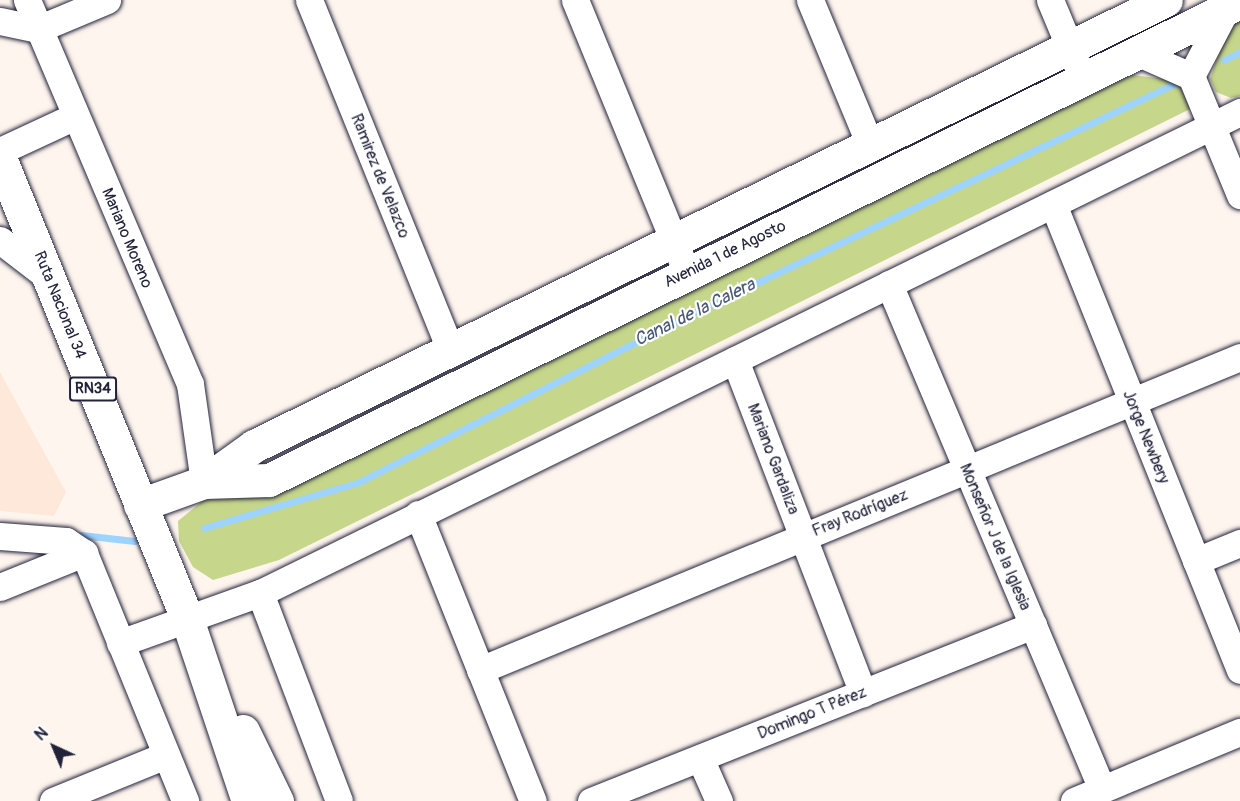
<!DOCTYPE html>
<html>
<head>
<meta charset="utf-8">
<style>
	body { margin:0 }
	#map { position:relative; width:1240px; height:801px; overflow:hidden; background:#fef5ee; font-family:Pangolin,sans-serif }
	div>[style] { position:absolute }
	.built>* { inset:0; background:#fde8da }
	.green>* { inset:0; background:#c6d68a }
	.stream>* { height:7px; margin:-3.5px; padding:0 3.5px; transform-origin:3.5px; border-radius:3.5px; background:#9dd3fc }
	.roads { filter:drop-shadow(0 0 2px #22223b) drop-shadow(0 0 2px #22223b) }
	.minor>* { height:27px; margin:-13.5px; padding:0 13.5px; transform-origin:13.5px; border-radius:13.5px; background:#fff }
	.tertiary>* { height:33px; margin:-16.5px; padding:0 16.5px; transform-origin:16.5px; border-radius:16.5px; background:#fff }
	.trunk>* { height:33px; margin:-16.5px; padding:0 16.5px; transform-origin:16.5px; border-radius:16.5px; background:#fff }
	span { translate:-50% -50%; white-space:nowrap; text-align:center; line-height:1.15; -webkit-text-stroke:4.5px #fff; paint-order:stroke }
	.shield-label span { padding:2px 4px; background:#fff; border:2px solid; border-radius:4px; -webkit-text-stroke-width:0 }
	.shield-label { font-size:15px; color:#22223b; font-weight:700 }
	.street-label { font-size:16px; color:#22223b }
	.water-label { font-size:18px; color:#475775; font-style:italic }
	.north { position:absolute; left:24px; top:717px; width:60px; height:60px; -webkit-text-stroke:4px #fff; paint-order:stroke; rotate:316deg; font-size:16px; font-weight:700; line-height:24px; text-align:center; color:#22223b }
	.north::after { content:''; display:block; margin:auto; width:21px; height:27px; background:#22223b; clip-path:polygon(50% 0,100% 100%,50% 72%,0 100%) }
</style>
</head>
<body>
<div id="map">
	<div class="built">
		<i style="clip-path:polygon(0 372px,66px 492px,54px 516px,0 511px)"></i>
	</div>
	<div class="green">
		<i style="clip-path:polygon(1240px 19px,1240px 96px,1231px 98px,1216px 92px,1210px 79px,1229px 24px)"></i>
		<i style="clip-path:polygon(1125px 74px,1180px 81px,1190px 109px,279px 560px,213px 580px,193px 567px,179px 541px,178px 521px,217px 489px)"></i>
	</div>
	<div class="stream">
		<i style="left:1224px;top:60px;width:18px;rotate:-27deg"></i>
		<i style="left:204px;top:528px;width:162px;rotate:-16.5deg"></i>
		<i style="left:359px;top:482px;width:363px;rotate:-26.8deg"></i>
		<i style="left:683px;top:318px;width:551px;rotate:-25.49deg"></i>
		<i style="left:81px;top:535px;width:54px;rotate:6.3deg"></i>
	</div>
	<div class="roads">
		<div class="minor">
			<i style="left:27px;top:0;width:417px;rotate:67deg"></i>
			<i style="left:190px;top:384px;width:99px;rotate:81.9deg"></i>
			<i style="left:309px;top:0;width:379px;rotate:68deg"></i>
			<i style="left:575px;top:0;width:295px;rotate:67.7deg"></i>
			<i style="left:810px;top:0;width:157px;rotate:67.5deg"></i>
			<i style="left:1050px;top:0;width:83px;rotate:67.4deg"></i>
			<i style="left:0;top:21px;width:39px;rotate:12deg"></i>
			<i style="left:38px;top:29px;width:75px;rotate:-22.8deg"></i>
			<i style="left:1136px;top:52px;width:60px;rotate:23.6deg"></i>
			<i style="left:1191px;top:76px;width:129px;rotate:67.6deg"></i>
			<i style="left:1191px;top:76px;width:76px;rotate:-62.4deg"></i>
			<i style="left:0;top:151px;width:83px;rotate:-25deg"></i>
			<i style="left:1053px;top:204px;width:502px;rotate:68.14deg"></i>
			<i style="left:0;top:240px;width:61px;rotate:37.6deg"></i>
			<i style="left:889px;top:284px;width:548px;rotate:67.13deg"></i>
			<i style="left:735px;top:360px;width:357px;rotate:69deg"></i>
			<i style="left:418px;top:514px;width:309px;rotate:68.2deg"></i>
			<i style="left:0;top:536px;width:66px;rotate:4.3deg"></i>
			<i style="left:66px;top:541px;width:22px;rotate:34deg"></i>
			<i style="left:84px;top:553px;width:268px;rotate:67.8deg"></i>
			<i style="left:1196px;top:561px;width:48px;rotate:-22.2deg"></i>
			<i style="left:0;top:587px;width:91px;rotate:-22deg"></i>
			<i style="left:260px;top:593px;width:222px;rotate:69.2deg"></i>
			<i style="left:120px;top:643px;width:149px;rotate:-19.7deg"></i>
			<i style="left:260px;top:593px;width:1092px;rotate:-26.14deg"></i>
			<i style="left:480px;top:670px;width:822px;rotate:-22.38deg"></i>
			<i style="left:700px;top:758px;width:47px;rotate:66.2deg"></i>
			<i style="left:53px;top:801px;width:122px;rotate:-22.2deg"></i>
			<i style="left:591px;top:801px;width:476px;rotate:-21.7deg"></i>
			<i style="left:1074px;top:801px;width:180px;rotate:-22.6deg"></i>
		</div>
		<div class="tertiary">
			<i style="left:204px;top:482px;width:65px;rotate:-1.8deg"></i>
			<i style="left:269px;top:480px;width:1082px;rotate:-26.21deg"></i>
			<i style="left:140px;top:505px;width:68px;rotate:-19.8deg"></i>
			<i style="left:204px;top:482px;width:62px;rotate:-35.8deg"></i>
			<i style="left:254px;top:446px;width:1015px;rotate:-26.06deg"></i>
		</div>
		<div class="trunk">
			<i style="left:0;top:158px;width:497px;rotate:67.9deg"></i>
			<i style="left:187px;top:619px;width:192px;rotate:71.5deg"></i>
			<i style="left:243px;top:731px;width:78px;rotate:64.1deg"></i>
		</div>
	</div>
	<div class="shield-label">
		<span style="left:93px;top:389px">RN34</span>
	</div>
	<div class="street-label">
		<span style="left:380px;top:176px;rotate:68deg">Ramirez de Velazco</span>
		<span style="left:127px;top:238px;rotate:67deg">Mariano Moreno</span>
		<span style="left:725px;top:254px;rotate:-26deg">Avenida 1 de Agosto</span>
		<span style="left:60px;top:305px;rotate:68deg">Ruta Nacional 34</span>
		<span style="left:1146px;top:437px;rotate:68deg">Jorge Newbery</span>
		<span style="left:773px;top:459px;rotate:69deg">Mariano Gardaliza</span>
		<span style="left:860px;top:513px;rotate:-22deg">Fray Rodríguez</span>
		<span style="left:995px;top:537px;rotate:67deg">Monseñor J de la Iglesia</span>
		<span style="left:812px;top:713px;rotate:-22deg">Domingo T Pérez</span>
	</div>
	<div class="water-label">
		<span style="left:695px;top:313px;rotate:-26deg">Canal de la Calera</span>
	</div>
	<div class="north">N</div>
</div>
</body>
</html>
